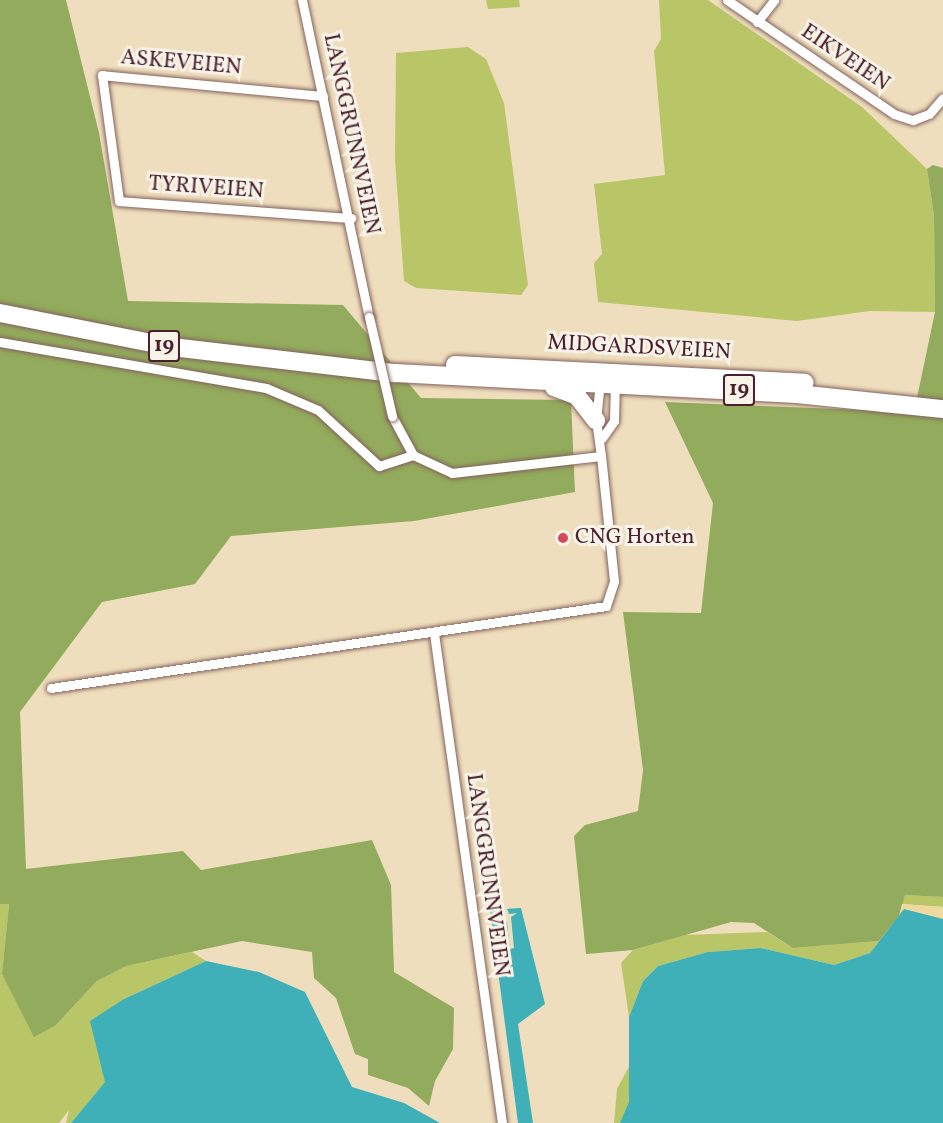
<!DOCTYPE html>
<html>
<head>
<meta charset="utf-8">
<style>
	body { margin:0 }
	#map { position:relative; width:943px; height:1123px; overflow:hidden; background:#efdebd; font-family:Vollkorn,serif }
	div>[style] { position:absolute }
	.green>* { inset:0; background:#b8c668 }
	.forest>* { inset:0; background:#92ab5c }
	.sand>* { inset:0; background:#eeda9e }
	.water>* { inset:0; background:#3fb0b8 }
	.pier>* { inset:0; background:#efdebd }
	.roads { filter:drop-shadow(0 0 2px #84625e) drop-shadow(0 0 2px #84625e) }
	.street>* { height:9px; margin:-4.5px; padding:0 4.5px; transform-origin:4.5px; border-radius:4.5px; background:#fff }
	.highway>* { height:18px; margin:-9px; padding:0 9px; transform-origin:9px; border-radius:9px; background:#fff }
	.bridges { filter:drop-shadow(0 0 2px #84625e) drop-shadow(0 0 2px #84625e) }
	.street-bridge>* { height:9px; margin:-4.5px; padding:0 4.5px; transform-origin:4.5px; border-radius:4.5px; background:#fff }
	.dots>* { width:16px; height:16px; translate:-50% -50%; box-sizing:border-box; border:3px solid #f7f3e8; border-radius:50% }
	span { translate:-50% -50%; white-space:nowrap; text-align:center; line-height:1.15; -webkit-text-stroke:6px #f7f3e8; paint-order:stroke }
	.shield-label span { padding:2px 4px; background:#f7f3e8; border:2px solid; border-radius:4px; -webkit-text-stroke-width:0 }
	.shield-label { font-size:21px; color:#4a1f2b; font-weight:700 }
	.street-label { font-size:22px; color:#4a1f2b }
	.poi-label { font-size:22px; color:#4a1f2b }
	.left { translate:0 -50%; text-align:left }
</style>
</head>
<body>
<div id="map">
	<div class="green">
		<i style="clip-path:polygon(486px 0,519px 0,520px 7px,488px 9px)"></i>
		<i style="clip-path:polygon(659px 0,708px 0,862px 107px,927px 169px,934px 216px,935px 312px,870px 311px,797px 321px,598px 302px,594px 263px,602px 254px,594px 184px,665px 175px,654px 51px,661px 39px)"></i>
		<i style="clip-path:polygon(468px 47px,486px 59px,504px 103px,528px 285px,521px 295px,416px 288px,404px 281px,395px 160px,396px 53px)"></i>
		<i style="clip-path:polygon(905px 895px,943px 897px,943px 907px,902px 904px)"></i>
		<i style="clip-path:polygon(0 904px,9px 904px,2px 975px,56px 1025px,97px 981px,125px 966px,192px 952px,206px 961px,124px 999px,105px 1082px,71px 1123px,66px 1123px,69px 1110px,59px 1123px,0 1123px)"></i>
		<i style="clip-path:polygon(767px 932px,793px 948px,879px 941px,870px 953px,834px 965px,761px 948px,708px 952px,658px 966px,643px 981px,629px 1017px,621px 963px,633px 950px,685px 935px)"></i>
		<i style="clip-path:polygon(632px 1061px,634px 1123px,614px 1123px,617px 1089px)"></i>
	</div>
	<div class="forest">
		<i style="clip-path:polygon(0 0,66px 0,99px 133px,128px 301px,343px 305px,421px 398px,571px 400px,575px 492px,414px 521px,231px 536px,195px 584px,102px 602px,20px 712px,26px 869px,183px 851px,201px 870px,372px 840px,391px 885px,394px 972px,454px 1008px,453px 1049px,435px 1081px,429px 1106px,408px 1088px,368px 1075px,368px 1059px,355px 1054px,336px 998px,314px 978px,312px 952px,242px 941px,126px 966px,97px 981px,56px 1025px,34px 1037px,2px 974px,9px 904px,0 904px)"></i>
		<i style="clip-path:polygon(933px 165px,943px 168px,943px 897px,905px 895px,899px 916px,879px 941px,793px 948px,754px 923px,731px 922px,633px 950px,586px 954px,574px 836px,585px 825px,638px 811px,643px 770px,623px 612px,701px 613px,713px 503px,665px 402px,914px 412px,935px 312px,934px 216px,927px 169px)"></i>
	</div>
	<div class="sand">
		<i style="clip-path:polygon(902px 904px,943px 907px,943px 919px,905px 909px,899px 916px)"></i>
	</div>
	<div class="water">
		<i style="clip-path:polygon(521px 908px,545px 1004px,518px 1024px,533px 1123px,518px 1123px,490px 910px)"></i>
		<i style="clip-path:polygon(904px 909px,943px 919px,943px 1123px,620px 1123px,629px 1102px,629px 1017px,643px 981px,658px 966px,708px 952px,761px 948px,834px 965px,870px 953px)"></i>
		<i style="clip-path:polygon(206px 961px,259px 972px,305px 992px,352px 1087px,404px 1103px,440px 1123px,71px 1123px,105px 1082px,90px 1021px,124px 999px)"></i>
	</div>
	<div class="pier">
		<i style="clip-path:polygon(506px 906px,509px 914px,517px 913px,511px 917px,514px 948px,510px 949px,507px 922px,499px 923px)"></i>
	</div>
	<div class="roads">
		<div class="street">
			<i style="left:302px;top:0;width:324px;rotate:78.1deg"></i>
			<i style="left:727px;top:0;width:202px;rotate:34.3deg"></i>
			<i style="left:894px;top:114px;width:20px;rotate:18deg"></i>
			<i style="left:913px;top:120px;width:17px;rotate:-21deg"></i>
			<i style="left:929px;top:114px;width:21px;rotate:-49deg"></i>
			<i style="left:757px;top:22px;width:28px;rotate:-52deg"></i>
			<i style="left:323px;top:96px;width:222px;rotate:-174.6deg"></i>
			<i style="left:102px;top:75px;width:127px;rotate:82.3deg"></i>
			<i style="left:119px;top:201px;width:233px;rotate:4.2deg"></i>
			<i style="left:0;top:342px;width:270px;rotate:9.8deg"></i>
			<i style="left:266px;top:388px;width:56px;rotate:22.9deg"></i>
			<i style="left:318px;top:410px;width:83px;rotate:42.6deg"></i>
			<i style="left:379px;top:466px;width:36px;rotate:-18deg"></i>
			<i style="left:600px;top:382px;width:38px;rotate:96deg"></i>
			<i style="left:596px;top:420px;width:36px;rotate:82deg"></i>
			<i style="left:602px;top:438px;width:21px;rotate:-55deg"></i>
			<i style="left:614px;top:421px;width:40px;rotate:-88.6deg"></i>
			<i style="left:434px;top:633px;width:495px;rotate:82.1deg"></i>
			<i style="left:51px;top:688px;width:561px;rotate:-8.4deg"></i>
			<i style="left:606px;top:606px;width:26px;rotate:-72deg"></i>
			<i style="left:614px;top:581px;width:126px;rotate:-95.9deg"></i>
			<i style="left:601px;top:456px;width:150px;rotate:173.5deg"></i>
			<i style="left:452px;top:473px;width:43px;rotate:-155.2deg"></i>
			<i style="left:413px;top:455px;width:44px;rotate:-118.3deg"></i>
		</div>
		<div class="highway">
			<i style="left:0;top:313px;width:175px;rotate:11.2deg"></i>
			<i style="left:172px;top:347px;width:225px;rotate:6.7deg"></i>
			<i style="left:395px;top:373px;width:403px;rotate:3deg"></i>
			<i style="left:797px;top:394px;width:147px;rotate:5.9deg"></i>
			<i style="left:455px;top:365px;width:350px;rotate:2.9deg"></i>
			<i style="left:554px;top:387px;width:25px;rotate:21deg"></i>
			<i style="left:577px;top:396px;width:31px;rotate:52deg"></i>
		</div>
	</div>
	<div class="bridges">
		<div class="street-bridge">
			<i style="left:369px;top:317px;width:102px;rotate:76.9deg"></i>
		</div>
	</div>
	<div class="dots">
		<i style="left:563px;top:538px;background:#d1495b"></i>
	</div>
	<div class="shield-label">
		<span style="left:164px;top:346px">19</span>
		<span style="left:739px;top:390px">19</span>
	</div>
	<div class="street-label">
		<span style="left:845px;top:58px;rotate:34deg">EIKVEIEN</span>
		<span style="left:181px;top:63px;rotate:5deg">ASKEVEIEN</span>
		<span style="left:351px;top:134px;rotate:78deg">LANGGRUNNVEIEN</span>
		<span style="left:206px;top:188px;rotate:4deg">TYRIVEIEN</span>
		<span style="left:639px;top:348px;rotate:3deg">MIDGARDSVEIEN</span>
		<span style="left:487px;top:875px;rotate:82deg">LANGGRUNNVEIEN</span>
	</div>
	<div class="poi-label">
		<span class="left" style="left:575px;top:538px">CNG Horten</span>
	</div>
</div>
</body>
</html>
